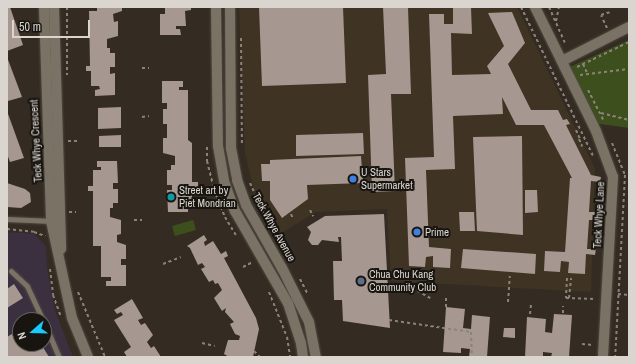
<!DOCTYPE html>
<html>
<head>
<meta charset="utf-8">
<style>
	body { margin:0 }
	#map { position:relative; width:636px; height:364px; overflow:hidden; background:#342c22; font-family:"Archivo Narrow",sans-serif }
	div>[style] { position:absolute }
	.built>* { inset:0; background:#3f3323 }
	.education>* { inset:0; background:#3b3040 }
	.green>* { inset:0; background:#3d4f1d }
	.building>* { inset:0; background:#a69790 }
	.path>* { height:2px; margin-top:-1px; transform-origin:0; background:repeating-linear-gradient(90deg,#8a837b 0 3px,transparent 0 6px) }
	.roads { filter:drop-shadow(0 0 1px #504a42) drop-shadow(0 0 1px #504a42) }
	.lane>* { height:5px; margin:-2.5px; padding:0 2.5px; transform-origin:2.5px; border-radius:2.5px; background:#7b7266 }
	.street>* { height:10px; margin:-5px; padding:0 5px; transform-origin:5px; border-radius:5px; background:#7b7266 }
	.secondary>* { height:10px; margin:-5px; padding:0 5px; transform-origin:5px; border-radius:5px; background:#7b7266 }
	.dots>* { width:11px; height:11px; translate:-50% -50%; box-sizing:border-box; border:2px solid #181511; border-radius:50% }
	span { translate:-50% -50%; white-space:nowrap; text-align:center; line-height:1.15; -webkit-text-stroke:4px #181511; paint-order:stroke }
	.street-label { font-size:11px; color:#dad5ce }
	.poi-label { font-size:11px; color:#dad5ce }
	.left { translate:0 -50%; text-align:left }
	.frame { position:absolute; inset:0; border:8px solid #dad5ce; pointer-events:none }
	.north { position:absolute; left:12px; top:312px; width:40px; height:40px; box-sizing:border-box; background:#181511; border:1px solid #66625d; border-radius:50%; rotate:250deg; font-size:11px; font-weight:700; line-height:16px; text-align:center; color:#dad5ce }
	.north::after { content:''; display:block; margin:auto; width:14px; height:18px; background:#19cafc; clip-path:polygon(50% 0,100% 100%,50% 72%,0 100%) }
	.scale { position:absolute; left:12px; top:20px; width:78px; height:18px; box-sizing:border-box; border:2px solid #dad5ce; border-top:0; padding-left:5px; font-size:12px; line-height:14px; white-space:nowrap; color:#dad5ce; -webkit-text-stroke:3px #181511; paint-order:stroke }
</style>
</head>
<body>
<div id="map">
	<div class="built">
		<i style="clip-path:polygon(239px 7px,517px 7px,595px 169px,591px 292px,391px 281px,387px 209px,316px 212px,278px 235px,254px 190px,245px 153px)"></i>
	</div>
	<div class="education">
		<i style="clip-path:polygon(evenodd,7px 232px,34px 234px,46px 246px,47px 268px,55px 311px,73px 357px,7px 357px,7px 232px,20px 320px,44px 320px,44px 344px,20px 344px,20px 320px)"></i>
	</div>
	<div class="green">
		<i style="clip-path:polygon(629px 40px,629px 128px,586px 122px,563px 70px)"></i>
		<i style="clip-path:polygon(193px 220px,196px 230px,175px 236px,172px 226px)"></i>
	</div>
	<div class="building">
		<i style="clip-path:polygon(7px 7px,10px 7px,23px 45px,7px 51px)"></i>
		<i style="clip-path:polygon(97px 7px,122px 7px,122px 11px,113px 14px,114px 22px,118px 21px,118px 36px,107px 39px,107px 48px,110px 48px,110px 53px,115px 53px,115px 67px,110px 67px,110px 74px,115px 73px,115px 95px,95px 96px,95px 90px,100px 89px,99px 86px,91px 86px,91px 71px,86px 71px,86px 66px,90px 66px,89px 11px,97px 11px)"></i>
		<i style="clip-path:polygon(165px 7px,191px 7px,191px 10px,185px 11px,186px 26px,176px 26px,176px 29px,180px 29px,181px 35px,160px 35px,160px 14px,165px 14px)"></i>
		<i style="clip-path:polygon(259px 7px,343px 7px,346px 83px,262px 86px)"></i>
		<i style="clip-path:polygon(383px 7px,408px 7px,411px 94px,391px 94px,395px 191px,372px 192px,368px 75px,386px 74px)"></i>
		<i style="clip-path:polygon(453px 7px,471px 7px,472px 34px,451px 33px,452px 75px,491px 74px,487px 66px,504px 46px,488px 13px,512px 12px,525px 43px,508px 64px,531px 110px,558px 110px,563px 120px,567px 119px,570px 124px,566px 125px,591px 175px,601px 177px,600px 182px,591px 181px,589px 212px,595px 212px,594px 220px,589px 220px,587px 249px,596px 249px,595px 255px,586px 254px,585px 274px,568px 273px,569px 262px,561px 261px,560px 272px,544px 271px,545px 251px,565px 252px,570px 178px,572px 178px,544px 125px,516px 125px,502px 97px,503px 114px,453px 116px,455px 169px,426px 170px,429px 247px,451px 249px,450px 268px,433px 267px,433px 256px,426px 257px,425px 267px,409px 266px,405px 158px,434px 157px,429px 14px,444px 14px,444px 24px,453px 24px)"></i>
		<i style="clip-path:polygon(7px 57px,22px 97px,8px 101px,7px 98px)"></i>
		<i style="clip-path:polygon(162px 81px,183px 81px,183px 87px,179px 87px,179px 90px,188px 90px,188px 140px,192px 143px,192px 182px,198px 182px,198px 187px,192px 187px,192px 203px,183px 203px,183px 206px,188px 206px,188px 212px,168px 212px,167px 190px,172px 190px,172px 185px,167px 185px,167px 170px,171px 170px,171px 165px,175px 165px,175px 156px,163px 153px,163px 138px,167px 138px,167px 124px,163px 124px,163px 109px,167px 109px,167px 103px,162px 103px)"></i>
		<i style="clip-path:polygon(121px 107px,121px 128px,98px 129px,98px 108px)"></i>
		<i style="clip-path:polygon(7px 111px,24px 158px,10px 162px,7px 154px)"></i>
		<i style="clip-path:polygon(363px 133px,364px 154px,296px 156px,296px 135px)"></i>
		<i style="clip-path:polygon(121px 135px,121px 147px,99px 147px,99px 136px)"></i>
		<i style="clip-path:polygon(522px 136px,523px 235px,477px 231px,473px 137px)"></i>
		<i style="clip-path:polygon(361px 156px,363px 183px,307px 185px,308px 199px,282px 218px,270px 200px,270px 181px,262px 181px,261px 164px,270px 164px,270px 160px)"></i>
		<i style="clip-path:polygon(97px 161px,117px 161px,118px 183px,113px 183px,113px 189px,118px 189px,118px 203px,113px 203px,113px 208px,110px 208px,110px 217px,121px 220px,121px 234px,117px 235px,117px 242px,126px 245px,126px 259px,121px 259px,121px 265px,126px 265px,126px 286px,106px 286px,106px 281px,111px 281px,111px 277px,101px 277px,101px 246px,93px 246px,93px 191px,88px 191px,88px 186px,93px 186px,93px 170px,101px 170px,101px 167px,97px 167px)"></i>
		<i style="clip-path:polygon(7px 183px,25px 189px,30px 193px,31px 202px,21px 208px,7px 207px)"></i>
		<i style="clip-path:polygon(525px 190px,537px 190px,538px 212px,525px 213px)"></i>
		<i style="clip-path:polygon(459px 212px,474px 212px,475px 231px,460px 231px)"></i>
		<i style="clip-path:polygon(384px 214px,390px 328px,343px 321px,342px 300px,334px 300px,333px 261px,342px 261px,341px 237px,338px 237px,339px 242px,322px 240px,318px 245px,312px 245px,308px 240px,311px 232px,307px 227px,325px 216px)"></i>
		<i style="clip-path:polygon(204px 235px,207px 240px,204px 242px,205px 246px,213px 241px,221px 254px,226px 251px,228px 256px,224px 258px,256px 318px,259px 329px,253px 357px,229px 357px,224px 354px,228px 340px,239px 340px,240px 336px,235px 334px,230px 324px,234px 322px,225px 312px,226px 308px,222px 311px,214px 298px,222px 290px,218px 283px,215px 284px,213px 280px,209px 282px,201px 269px,205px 267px,202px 263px,198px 265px,190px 248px,187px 246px)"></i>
		<i style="clip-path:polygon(463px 249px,536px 254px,535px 274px,461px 268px)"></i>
		<i style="clip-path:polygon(14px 284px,23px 298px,7px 308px,7px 289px)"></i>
		<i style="clip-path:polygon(132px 299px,143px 318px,138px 320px,141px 325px,145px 323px,153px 335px,147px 342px,151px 348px,154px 346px,161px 357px,127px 357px,124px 352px,131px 347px,114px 320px,123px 315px,121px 312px,117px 314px,114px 310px)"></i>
		<i style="clip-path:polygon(446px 307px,465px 309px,463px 328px,471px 329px,472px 315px,490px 317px,487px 357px,469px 357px,470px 349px,461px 348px,461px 353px,443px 352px)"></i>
		<i style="clip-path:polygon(554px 314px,572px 315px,569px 357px,551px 357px,552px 353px,543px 352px,543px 357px,525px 357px,527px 317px,546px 319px,545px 332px,552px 333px)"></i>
		<i style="clip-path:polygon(504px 328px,515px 328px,515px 338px,503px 337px)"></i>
		<i style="clip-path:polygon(20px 329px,20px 344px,41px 344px,49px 357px,7px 357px,7px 337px)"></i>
	</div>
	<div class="path">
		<i style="left:67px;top:7px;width:68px;rotate:90deg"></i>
		<i style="left:521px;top:7px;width:165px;rotate:64.2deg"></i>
		<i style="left:549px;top:7px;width:39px;rotate:66deg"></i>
		<i style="left:556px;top:21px;width:14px;rotate:-78deg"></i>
		<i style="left:607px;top:28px;width:14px;rotate:-115deg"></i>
		<i style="left:601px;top:15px;width:9px;rotate:-18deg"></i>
		<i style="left:241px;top:38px;width:106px;rotate:89.5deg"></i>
		<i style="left:583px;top:64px;width:10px;rotate:66deg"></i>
		<i style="left:577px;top:67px;width:58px;rotate:-25.7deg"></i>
		<i style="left:142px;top:68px;width:7px"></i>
		<i style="left:580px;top:75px;width:49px;rotate:-7deg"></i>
		<i style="left:588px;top:90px;width:36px;rotate:63deg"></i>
		<i style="left:601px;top:113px;width:29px;rotate:14deg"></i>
		<i style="left:142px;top:117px;width:7px;rotate:-8deg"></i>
		<i style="left:576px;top:130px;width:10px;rotate:66deg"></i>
		<i style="left:579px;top:139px;width:8px;rotate:67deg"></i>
		<i style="left:68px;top:141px;width:12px"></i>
		<i style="left:612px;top:143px;width:35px;rotate:68deg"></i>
		<i style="left:625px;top:175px;width:182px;rotate:93.1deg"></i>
		<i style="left:207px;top:147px;width:14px;rotate:90deg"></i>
		<i style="left:207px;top:161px;width:30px;rotate:76deg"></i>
		<i style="left:214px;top:190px;width:29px;rotate:68deg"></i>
		<i style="left:225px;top:217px;width:21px;rotate:59deg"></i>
		<i style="left:250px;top:183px;width:34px;rotate:66deg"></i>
		<i style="left:310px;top:210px;width:7px;rotate:63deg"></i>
		<i style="left:69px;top:212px;width:7px"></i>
		<i style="left:291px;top:214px;width:5px;rotate:68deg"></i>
		<i style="left:134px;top:220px;width:8px"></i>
		<i style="left:7px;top:229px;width:27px;rotate:6deg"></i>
		<i style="left:34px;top:232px;width:12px;rotate:20deg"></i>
		<i style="left:163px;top:264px;width:19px;rotate:-21deg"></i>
		<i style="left:243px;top:267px;width:11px;rotate:-27deg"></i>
		<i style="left:50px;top:269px;width:26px;rotate:83deg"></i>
		<i style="left:53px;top:295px;width:23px;rotate:70deg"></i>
		<i style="left:567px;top:278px;width:20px;rotate:93deg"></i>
		<i style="left:566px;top:298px;width:30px;rotate:2deg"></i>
		<i style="left:300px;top:279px;width:16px;rotate:63deg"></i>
		<i style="left:395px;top:288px;width:17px"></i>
		<i style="left:412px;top:288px;width:21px;rotate:29deg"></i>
		<i style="left:78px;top:292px;width:70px;rotate:67.4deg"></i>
		<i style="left:269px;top:292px;width:48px;rotate:68.2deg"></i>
		<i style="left:287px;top:337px;width:20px;rotate:81deg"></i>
		<i style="left:618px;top:294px;width:11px;rotate:5deg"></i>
		<i style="left:569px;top:298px;width:20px;rotate:-84deg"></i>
		<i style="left:508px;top:302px;width:26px;rotate:-86deg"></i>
		<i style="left:446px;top:307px;width:9px;rotate:-90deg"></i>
		<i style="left:563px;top:313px;width:7px;rotate:-90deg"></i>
		<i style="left:530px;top:314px;width:10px;rotate:-84deg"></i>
		<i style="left:389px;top:320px;width:83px;rotate:8.3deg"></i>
		<i style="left:471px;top:332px;width:25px;rotate:88deg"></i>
		<i style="left:202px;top:343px;width:13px;rotate:13deg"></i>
		<i style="left:582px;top:344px;width:11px;rotate:5deg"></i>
		<i style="left:254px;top:351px;width:8px;rotate:45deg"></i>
	</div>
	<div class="roads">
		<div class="lane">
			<i style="left:7px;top:219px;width:45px;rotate:2.5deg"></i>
			<i style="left:11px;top:271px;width:22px;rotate:43deg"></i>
			<i style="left:27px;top:286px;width:38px;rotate:65deg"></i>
			<i style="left:44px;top:322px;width:38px;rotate:67deg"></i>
		</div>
		<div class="street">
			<i style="left:44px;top:7px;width:214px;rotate:88.1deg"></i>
			<i style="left:51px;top:221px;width:99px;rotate:77.8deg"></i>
			<i style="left:72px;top:318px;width:42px;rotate:67.7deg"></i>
			<i style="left:54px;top:7px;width:242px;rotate:88.3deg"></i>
			<i style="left:535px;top:7px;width:138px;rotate:63.8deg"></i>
			<i style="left:596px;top:131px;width:49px;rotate:69.7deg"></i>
			<i style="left:613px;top:177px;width:180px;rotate:93.2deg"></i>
			<i style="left:562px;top:61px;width:75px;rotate:-26.9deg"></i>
		</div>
		<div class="secondary">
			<i style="left:216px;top:7px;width:139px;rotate:89.2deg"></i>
			<i style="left:218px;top:146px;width:39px;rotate:80deg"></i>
			<i style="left:225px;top:184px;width:29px;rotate:70deg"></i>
			<i style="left:235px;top:211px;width:106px;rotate:60.1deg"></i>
			<i style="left:288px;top:303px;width:42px;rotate:72deg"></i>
			<i style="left:301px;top:343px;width:14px;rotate:82deg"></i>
			<i style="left:230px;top:7px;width:141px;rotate:89.6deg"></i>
			<i style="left:231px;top:148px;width:33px;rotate:79deg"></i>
			<i style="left:237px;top:180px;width:27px;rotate:70deg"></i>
			<i style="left:246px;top:205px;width:73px;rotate:60.3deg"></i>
			<i style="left:282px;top:268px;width:60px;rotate:63.4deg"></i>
			<i style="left:309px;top:322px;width:36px;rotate:79deg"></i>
		</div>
	</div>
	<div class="dots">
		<i style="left:353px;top:179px;background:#3f7fe0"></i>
		<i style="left:171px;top:197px;background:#0f9aa8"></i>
		<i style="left:417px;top:232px;background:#3f7fe0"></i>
		<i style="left:361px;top:281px;background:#5c6f8a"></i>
	</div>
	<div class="street-label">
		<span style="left:36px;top:141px;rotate:-93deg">Teck Whye Crescent</span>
		<span style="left:599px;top:215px;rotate:-87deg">Teck Whye Lane</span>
		<span style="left:274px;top:227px;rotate:61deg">Teck Whye Avenue</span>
	</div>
	<div class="poi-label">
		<span class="left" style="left:361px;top:179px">U Stars<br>Supermarket</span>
		<span class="left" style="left:179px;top:197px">Street art by<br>Piet Mondrian</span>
		<span class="left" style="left:425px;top:232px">Prime</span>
		<span class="left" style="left:369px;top:281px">Chua Chu Kang<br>Community Club</span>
	</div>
	<div class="frame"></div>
	<div class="north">N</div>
	<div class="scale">50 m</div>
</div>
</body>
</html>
